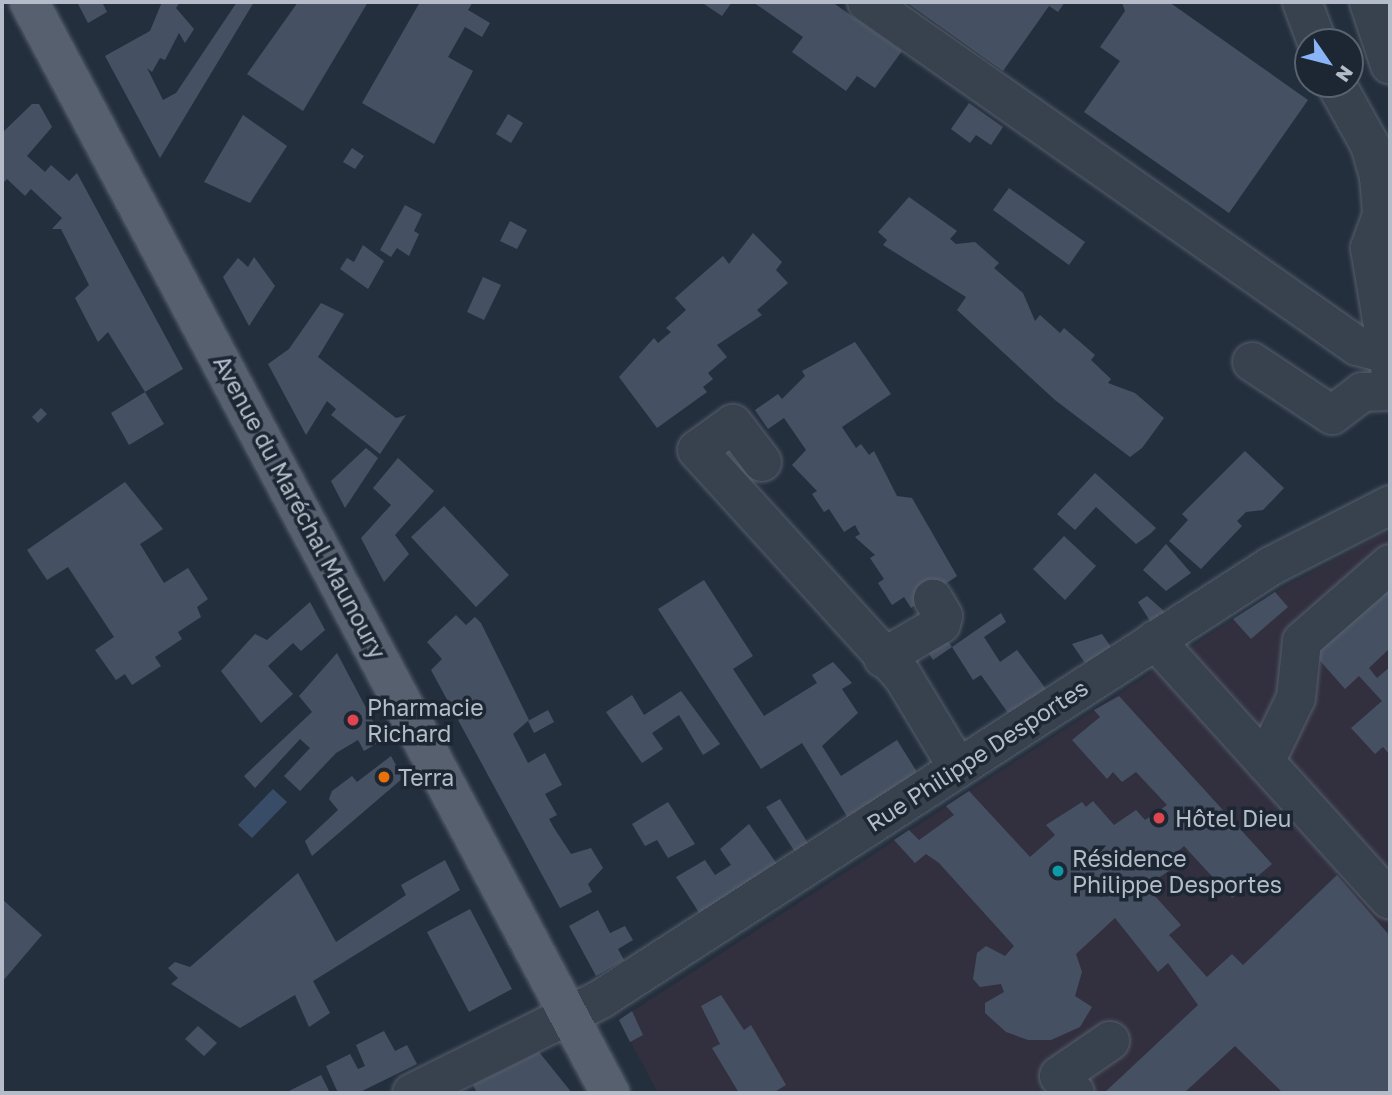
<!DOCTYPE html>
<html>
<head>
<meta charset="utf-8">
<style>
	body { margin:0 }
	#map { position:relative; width:1392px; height:1095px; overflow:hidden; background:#242f3e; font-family:"Golos Text",sans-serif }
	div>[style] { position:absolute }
	.medical>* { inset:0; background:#32303f }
	.water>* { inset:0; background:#394c67 }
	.building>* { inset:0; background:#455162 }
	.roads { filter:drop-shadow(0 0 2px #565f6c) drop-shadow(0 0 2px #565f6c) }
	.minor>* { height:38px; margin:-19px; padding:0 19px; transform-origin:19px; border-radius:19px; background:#38414e }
	.major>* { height:38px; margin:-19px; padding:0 19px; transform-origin:19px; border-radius:19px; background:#56606e }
	.dots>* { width:19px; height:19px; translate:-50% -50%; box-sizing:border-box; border:4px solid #1d2633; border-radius:50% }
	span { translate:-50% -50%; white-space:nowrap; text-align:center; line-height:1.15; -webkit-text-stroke:7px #1d2633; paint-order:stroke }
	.street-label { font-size:23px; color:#b4bcc9 }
	.poi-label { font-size:23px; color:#b4bcc9 }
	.left { translate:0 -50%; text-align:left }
	.frame { position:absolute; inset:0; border:4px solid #b4bcc9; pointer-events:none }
	.north { position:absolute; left:1294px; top:28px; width:70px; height:70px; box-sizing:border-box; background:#1d2633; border:2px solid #59626f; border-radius:50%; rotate:125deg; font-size:19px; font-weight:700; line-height:28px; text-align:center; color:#b4bcc9 }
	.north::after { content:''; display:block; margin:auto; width:24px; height:32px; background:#8ab4f8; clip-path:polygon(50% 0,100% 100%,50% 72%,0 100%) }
</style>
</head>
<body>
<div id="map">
	<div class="medical">
		<i style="clip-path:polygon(1390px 530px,1390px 1093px,658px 1093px,619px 1020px,1275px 592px)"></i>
	</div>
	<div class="water">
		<i style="clip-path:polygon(273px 789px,287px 802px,252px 838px,238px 825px)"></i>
	</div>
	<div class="building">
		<i style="clip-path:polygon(77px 2px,102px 2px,107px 12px,88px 23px)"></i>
		<i style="clip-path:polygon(162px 2px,180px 2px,176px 8px,194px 29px,185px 43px,179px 33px,165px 60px,160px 58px,152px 72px,147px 68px,163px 100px,176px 93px,237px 2px,254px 2px,160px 158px,105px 56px,150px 31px)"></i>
		<i style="clip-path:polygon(298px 2px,368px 2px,303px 111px,247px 74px)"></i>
		<i style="clip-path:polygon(420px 2px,473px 2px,468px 10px,490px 23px,482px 37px,465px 27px,448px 57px,473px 71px,434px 144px,362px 103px)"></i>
		<i style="clip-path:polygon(701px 2px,732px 2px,722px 16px)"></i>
		<i style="clip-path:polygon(753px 2px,832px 2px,902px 51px,875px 88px,857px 76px,846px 91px,792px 52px,803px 37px)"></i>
		<i style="clip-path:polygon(906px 2px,1065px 2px,1058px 12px,1049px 6px,1003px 71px)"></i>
		<i style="clip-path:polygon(1122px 2px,1169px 2px,1308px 100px,1229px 213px,1084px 112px,1120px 61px,1100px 47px,1125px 11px)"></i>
		<i style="clip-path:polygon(969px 103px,1003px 127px,991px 145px,976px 135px,970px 143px,951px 129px)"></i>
		<i style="clip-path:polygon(32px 104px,39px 104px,52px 127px,27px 156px,45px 172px,51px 165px,69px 181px,77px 173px,183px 369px,145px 392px,108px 332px,98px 342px,75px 298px,89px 285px,61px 229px,52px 229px,62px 218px,31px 189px,25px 196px,7px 179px,2px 184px,2px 133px)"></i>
		<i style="clip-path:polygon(508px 114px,523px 123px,511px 143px,496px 134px)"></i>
		<i style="clip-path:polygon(243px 115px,287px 146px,250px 203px,204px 182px)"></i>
		<i style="clip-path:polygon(352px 148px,364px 156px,355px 169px,343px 162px)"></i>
		<i style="clip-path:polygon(1009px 188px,1085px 242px,1069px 265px,993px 210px)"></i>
		<i style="clip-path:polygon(909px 197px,957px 231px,950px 239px,956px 244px,975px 242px,999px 263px,994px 268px,1023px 293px,1035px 321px,1040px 315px,1060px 333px,1064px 328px,1095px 355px,1091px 360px,1111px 379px,1108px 383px,1135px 393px,1164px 418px,1142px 448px,1130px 457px,1055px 400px,957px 310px,966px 297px,883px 245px,887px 240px,878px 232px)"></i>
		<i style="clip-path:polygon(405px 205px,422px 214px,414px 231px,419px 234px,409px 256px,397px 248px,391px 257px,380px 250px)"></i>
		<i style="clip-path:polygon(510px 221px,527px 230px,517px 249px,500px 241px)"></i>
		<i style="clip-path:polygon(753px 233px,782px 262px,776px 270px,788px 283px,757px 310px,762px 315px,717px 345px,727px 357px,708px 373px,713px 379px,703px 387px,707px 392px,657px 428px,619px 377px,654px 338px,658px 343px,671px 332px,666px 328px,686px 310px,675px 298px,723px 256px,729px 264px)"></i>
		<i style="clip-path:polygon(363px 245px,384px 261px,368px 289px,340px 269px,347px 258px,354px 262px)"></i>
		<i style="clip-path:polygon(254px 257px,275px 286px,249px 326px,223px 277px,238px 258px,248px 267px)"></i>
		<i style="clip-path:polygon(483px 277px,501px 285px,484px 320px,467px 312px)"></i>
		<i style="clip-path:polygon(321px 303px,344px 314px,318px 357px,396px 418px,406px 415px,380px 454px,331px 415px,336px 409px,327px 401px,306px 435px,268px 364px,289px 349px)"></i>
		<i style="clip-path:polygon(855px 342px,891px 394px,842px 427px,856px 448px,861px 444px,869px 455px,874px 451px,897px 496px,912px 498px,957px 576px,911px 608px,904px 597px,892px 605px,878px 583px,884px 579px,870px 558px,875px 555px,855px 537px,860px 534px,855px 525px,844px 532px,829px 509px,824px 512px,812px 494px,817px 491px,792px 465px,806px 450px,784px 418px,768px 429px,755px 410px,778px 394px,782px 399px,805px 376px,802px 371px)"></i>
		<i style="clip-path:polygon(145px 392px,164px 424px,129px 445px,111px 413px)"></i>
		<i style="clip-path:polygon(41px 408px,47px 414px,38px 423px,32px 417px)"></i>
		<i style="clip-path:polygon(366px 448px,378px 458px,345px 508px,331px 481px)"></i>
		<i style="clip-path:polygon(1245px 451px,1284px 488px,1263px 510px,1246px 512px,1237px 521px,1242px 526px,1201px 569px,1169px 541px,1188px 520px,1182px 514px)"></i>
		<i style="clip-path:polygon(398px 458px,434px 491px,395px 535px,409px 554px,384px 582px,361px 538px,391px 505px,373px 488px)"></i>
		<i style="clip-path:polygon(1095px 473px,1156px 528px,1150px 534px,1136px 544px,1096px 507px,1075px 530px,1057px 514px)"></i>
		<i style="clip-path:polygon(125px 482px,163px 529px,140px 544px,164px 583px,188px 568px,208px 599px,197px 607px,201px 617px,178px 632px,182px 639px,155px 657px,161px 666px,132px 685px,125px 674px,116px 680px,95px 650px,114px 637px,68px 567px,47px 580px,27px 550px)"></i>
		<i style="clip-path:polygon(444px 506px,509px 575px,476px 607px,411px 537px)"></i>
		<i style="clip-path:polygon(1064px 536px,1096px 566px,1065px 600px,1033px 569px)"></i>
		<i style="clip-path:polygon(1166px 544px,1191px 573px,1166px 591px,1143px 570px)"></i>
		<i style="clip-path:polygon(704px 580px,753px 656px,733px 669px,764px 716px,817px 683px,812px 675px,833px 662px,852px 683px,842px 689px,858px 713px,822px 746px,841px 776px,897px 740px,917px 772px,848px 818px,802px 743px,761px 769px,658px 609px)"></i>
		<i style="clip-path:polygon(1390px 588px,1390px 648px,1369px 668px,1377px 678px,1390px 667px,1390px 755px,1383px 747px,1375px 754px,1351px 728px,1382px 701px,1359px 676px,1345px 689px,1315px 655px)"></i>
		<i style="clip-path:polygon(1275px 592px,1288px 607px,1251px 639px,1233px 619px)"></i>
		<i style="clip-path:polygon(1147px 596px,1165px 612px,1150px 621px,1138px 602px)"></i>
		<i style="clip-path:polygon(310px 602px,325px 630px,301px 651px,293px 643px,268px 666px,293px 694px,261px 723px,221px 671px,255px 634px,267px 640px)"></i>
		<i style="clip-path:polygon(1001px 613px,1006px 622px,984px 637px,1000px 662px,1017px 650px,1046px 689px,1008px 713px,981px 675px,973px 680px,952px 647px,933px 660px,923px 644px,942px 632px,952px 647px)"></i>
		<i style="clip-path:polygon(456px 615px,466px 625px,475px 617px,481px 623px,529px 720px,513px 734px,528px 763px,545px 753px,562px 785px,545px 794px,557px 815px,549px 819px,554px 828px,571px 854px,591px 848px,603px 868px,588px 884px,592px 892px,560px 908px,431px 670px,442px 659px,427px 642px)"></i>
		<i style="clip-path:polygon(1102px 634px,1111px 647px,1085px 663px,1072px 644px)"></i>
		<i style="clip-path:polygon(337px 653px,383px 740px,364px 751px,358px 740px,336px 753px,300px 791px,284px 776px,310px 748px,300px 739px,255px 788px,244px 776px,312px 712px,299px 696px)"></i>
		<i style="clip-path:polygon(681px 691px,720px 744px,703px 755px,679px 715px,652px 733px,663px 749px,642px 763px,606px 712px,632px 695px,644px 715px)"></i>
		<i style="clip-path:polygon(1119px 696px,1272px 864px,1232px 898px,1184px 846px,1169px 860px,1175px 867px,1146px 886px,1181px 925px,1169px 935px,1207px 977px,1232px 954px,1243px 965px,1337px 875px,1390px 936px,1390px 1093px,1283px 1093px,1235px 1046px,1184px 1093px,1104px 1093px,1198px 1005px,1168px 963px,1158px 972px,1115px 918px,1076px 954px,1082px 972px,1075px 996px,1092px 1007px,1080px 1027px,1051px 1040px,1028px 1040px,1006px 1032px,985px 1013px,985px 1003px,1004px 992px,1001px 984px,980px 987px,973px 979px,977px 953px,986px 946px,1005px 956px,1014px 946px,939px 863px,926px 854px,915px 863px,894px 840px,909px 830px,919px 840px,954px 815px,946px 806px,969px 791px,1030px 857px,1055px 835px,1046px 825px,1082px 802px,1086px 807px,1093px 801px,1114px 825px,1136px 810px,1145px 820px,1167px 805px,1136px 772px,1122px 782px,1113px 772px,1107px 779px,1072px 740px,1100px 717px,1094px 710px)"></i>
		<i style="clip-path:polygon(548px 710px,554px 722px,534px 733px,528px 721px)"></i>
		<i style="clip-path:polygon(391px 756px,403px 778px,312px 856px,305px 841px,338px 810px,329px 799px,332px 791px,352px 776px,357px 782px)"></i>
		<i style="clip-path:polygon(780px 799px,808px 843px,795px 852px,766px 807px)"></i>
		<i style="clip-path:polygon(668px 802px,695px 844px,668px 858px,657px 840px,645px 846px,632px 824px)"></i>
		<i style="clip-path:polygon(749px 824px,777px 864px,700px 914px,676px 877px,705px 860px,715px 875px,731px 865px,720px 849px)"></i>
		<i style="clip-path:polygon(445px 860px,460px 890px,313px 981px,330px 1013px,309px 1027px,295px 995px,240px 1028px,171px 984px,178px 978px,168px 968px,175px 962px,190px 967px,298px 873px,336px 942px,406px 895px,401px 885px)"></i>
		<i style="clip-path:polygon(2px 899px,42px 935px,2px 982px)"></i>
		<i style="clip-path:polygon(470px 909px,512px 989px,469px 1012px,427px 932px)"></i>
		<i style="clip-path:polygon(598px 910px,610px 933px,625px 926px,633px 940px,618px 949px,624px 960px,596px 976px,569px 926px)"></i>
		<i style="clip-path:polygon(721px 995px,744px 1030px,751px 1025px,786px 1085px,773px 1093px,739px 1093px,712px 1048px,720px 1044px,701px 1006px)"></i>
		<i style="clip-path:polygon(632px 1011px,643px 1035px,630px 1042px,619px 1020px)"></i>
		<i style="clip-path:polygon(198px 1026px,217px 1043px,204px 1056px,185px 1039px)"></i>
		<i style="clip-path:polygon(384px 1031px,395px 1051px,407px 1045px,417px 1064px,358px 1093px,338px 1093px,326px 1066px,350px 1054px,358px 1069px,365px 1066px,356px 1045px)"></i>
		<i style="clip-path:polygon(539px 1052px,572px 1093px,477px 1093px,473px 1085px)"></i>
		<i style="clip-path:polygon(321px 1075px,330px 1093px,285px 1093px)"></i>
	</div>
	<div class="roads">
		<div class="minor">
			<i style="left:867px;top:2px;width:599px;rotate:35.07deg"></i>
			<i style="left:1357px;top:346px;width:30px;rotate:15deg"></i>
			<i style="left:1302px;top:2px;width:43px;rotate:69.4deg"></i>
			<i style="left:1369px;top:2px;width:66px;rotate:71.6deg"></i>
			<i style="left:1336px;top:84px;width:70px;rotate:60.9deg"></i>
			<i style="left:1370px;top:145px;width:33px;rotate:74deg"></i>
			<i style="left:1379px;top:177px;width:38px;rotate:85deg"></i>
			<i style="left:1382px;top:215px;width:35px;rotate:110deg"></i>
			<i style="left:1370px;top:248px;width:122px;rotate:80.5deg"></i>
			<i style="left:1252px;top:362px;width:96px;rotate:33.5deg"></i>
			<i style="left:1332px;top:415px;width:38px;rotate:-37deg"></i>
			<i style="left:1362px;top:392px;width:28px;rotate:-2deg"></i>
			<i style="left:762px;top:462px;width:48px;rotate:-127.3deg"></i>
			<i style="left:733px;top:424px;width:44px;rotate:144.2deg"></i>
			<i style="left:697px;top:450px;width:304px;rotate:47.7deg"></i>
			<i style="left:902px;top:675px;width:109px;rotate:58.9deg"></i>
			<i style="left:1155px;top:640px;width:350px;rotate:47.9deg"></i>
			<i style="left:883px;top:658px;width:67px;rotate:-30.4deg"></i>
			<i style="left:941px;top:624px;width:8px;rotate:-76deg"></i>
			<i style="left:943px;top:616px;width:20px;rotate:-120deg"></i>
			<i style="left:1265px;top:762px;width:71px;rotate:-64.2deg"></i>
			<i style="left:1296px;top:698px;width:57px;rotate:-84deg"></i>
			<i style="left:1302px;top:641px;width:117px;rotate:-41.2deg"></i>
			<i style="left:412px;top:1093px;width:211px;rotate:-26.4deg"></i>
			<i style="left:601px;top:999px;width:798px;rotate:-32.87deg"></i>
			<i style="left:1271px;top:566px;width:134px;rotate:-27.1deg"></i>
			<i style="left:1075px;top:1093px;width:23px;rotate:-133deg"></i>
			<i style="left:1059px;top:1076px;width:62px;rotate:-34.5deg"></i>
		</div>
		<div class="major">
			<i style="left:29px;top:2px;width:1236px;rotate:61.96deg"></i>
		</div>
	</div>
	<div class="dots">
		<i style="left:353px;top:720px;background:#e0444e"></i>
		<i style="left:384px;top:777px;background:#e8710a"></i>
		<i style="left:1159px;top:818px;background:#e0444e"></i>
		<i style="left:1058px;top:871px;background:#0f9aa8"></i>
	</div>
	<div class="street-label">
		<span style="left:300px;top:507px;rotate:62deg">Avenue du Maréchal Maunoury</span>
		<span style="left:977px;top:755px;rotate:-33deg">Rue Philippe Desportes</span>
	</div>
	<div class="poi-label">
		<span class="left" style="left:367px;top:720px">Pharmacie<br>Richard</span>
		<span class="left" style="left:398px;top:777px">Terra</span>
		<span class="left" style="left:1175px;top:818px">Hôtel Dieu</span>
		<span class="left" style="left:1072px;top:871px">Résidence<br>Philippe Desportes</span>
	</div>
	<div class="frame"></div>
	<div class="north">N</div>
</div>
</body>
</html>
